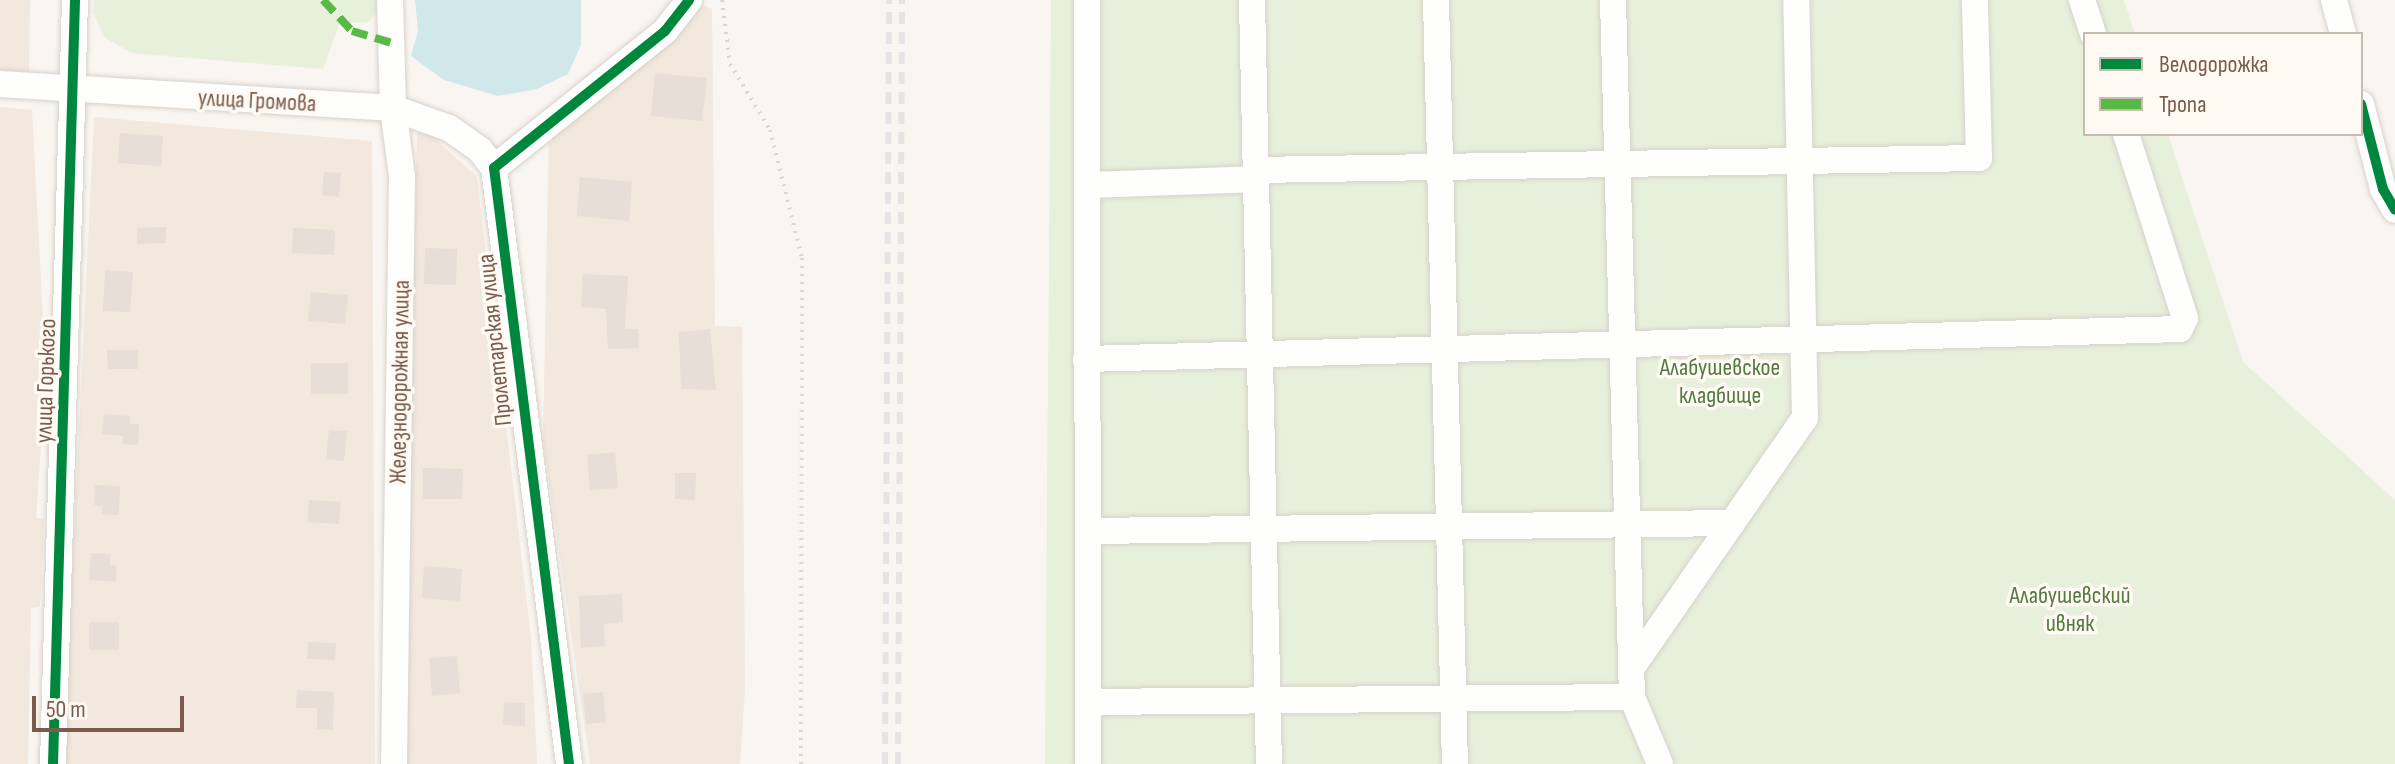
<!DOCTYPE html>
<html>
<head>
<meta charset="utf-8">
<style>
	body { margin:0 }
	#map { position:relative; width:2395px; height:764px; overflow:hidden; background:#f9f5f0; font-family:"Sofia Sans Condensed",sans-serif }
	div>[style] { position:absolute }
	.residential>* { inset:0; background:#f2e8de }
	.green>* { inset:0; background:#e7f0db }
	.water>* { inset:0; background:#d0e8ea }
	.building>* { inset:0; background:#e6ded7 }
	.path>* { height:4px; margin-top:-2px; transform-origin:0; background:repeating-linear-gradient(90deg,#dcd5d0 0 2px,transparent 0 8px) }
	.roads { filter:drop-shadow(0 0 2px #d7d1cb) drop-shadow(0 0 2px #d7d1cb) }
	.minor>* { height:26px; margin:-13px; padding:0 13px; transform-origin:13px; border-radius:13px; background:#fefefd }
	.rail>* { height:6px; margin-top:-3px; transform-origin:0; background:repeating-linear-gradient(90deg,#e6e3e7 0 12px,transparent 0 20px) }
	.quiet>* { height:8px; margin-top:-4px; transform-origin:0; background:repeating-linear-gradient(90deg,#58b947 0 16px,transparent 0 24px) }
	.cycleway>* { height:10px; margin:-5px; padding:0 5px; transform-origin:5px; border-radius:5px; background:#00873e }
	span { translate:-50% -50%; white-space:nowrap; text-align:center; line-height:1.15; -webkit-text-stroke:7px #fffaf3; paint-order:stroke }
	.street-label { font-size:24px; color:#7a5c4d }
	.park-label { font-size:24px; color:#537a41 }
	.legend { position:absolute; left:2083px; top:32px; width:280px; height:104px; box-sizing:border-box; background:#fffaf3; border:2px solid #cabbb1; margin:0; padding:10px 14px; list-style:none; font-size:24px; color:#7a5c4d }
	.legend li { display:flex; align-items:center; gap:16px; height:40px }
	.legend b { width:40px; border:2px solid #cabbb1 }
	.scale { position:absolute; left:32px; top:696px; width:152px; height:36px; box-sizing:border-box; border:4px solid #7a5c4d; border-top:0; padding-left:10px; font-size:24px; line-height:28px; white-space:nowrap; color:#7a5c4d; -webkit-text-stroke:6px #fffaf3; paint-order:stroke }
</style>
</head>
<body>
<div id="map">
	<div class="residential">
		<i style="clip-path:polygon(0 0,30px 0,29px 72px,0 70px)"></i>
		<i style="clip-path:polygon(697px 3px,712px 9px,715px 326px,742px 327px,745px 689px,740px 764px,590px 764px,543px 440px,549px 128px)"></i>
		<i style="clip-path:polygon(0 107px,32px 110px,46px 376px,36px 518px,44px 519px,40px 607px,31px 608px,28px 764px,0 764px)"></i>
		<i style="clip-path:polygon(94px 117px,372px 141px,375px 764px,63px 764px)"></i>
		<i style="clip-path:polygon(417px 133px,430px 134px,477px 177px,531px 638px,537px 764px,404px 764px)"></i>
	</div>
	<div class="green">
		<i style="clip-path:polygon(94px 0,380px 0,380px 10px,368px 22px,339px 24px,323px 69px,132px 53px,105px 38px,93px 13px)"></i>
		<i style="clip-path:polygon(1051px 0,2124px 0,2135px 34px,2085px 34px,2085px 134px,2168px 134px,2243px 362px,2395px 500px,2395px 764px,1045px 764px)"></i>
	</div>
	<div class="water">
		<i style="clip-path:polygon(415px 0,581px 0,581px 45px,568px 74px,537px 89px,498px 96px,444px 80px,411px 56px,418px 31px)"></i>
	</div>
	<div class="building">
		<i style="clip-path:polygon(655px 73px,707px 78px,702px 121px,651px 116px)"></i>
		<i style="clip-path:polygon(120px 133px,163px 136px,161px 166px,118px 163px)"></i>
		<i style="clip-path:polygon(324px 172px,341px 173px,339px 197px,322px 195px)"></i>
		<i style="clip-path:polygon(580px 177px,632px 182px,629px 221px,577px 216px)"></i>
		<i style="clip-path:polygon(166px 227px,166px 243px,137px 244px,137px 228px)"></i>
		<i style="clip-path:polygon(293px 228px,335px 230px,334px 255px,292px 253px)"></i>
		<i style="clip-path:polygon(425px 248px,457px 249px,456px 285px,424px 284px)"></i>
		<i style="clip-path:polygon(105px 270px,133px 272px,130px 312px,103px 311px)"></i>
		<i style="clip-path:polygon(583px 274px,628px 276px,625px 329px,638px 329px,639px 348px,608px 349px,606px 309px,581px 307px)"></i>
		<i style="clip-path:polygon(311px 292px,348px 295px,345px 324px,308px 321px)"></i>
		<i style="clip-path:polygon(710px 329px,716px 390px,681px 389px,679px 332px)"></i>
		<i style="clip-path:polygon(107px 350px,138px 350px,138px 369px,108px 369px)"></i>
		<i style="clip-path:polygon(311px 363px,348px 363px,348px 394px,311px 394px)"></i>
		<i style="clip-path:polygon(104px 414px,130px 416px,130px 424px,139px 424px,138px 445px,122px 444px,123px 436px,102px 434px)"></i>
		<i style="clip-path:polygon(329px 430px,347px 431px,344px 461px,326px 459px)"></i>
		<i style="clip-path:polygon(615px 452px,618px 488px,590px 490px,587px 455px)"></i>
		<i style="clip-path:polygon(423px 468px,463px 469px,462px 499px,423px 499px)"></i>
		<i style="clip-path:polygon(675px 473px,696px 473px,695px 500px,675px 499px)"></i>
		<i style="clip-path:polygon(95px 485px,120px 486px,119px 515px,102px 514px,102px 506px,94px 505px)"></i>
		<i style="clip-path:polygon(309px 500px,341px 502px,339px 524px,308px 522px)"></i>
		<i style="clip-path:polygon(91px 553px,111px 554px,110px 565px,117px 566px,116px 582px,89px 580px)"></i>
		<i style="clip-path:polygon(424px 566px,462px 569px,460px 601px,422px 598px)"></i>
		<i style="clip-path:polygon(622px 594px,623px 622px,604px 624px,605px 646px,581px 648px,579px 596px)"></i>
		<i style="clip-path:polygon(89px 622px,119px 622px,119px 650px,89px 650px)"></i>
		<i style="clip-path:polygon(308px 642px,336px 643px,335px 660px,307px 659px)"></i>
		<i style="clip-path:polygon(457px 656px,460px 693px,432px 696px,429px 658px)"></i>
		<i style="clip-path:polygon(297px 690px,334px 692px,333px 730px,317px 729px,317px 708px,296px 708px)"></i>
		<i style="clip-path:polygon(603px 692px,606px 722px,586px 724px,583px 694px)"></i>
		<i style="clip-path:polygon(504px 702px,525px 703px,525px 726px,503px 725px)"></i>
	</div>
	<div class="path">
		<i style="left:722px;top:0;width:64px;rotate:82.9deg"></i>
		<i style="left:730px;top:64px;width:77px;rotate:58.8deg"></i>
		<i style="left:770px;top:130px;width:132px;rotate:76deg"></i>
		<i style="left:802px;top:258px;width:506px;rotate:90.11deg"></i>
	</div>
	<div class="roads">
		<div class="minor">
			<i style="left:390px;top:0;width:108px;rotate:88.4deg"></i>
			<i style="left:393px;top:108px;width:69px;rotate:82.5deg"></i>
			<i style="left:402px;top:176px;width:588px;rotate:90.78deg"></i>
			<i style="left:1087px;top:0;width:764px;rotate:89.93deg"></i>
			<i style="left:1252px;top:0;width:764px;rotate:88.73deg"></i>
			<i style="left:1436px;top:0;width:764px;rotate:88.58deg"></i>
			<i style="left:1613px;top:0;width:697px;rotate:88.44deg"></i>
			<i style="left:1632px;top:697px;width:73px;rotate:67.3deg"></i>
			<i style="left:2082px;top:0;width:36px;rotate:72deg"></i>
			<i style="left:2334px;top:0;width:35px;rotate:75deg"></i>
			<i style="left:0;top:84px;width:394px;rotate:3.5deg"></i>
			<i style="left:393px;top:108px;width:59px;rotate:19.7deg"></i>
			<i style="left:449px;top:128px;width:38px;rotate:35deg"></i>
			<i style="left:480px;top:150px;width:23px;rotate:52deg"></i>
			<i style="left:2361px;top:104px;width:88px;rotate:75.5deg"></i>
			<i style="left:2383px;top:189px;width:24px;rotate:60deg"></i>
			<i style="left:1256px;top:170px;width:723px;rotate:-0.95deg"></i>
			<i style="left:1979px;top:158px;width:158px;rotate:-91.5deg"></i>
			<i style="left:1087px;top:185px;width:168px;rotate:-2deg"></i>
			<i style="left:1086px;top:359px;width:1094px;rotate:-1.57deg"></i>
			<i style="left:2180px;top:329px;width:12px;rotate:-66deg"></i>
			<i style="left:2185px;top:318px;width:193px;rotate:-107.8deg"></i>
			<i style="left:1089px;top:531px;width:643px;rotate:-0.71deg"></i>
			<i style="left:1633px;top:666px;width:302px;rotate:-55.3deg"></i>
			<i style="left:1805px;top:418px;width:418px;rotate:-91.2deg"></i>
			<i style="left:1088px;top:702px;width:544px;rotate:-0.53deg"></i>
			<i style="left:53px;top:764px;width:764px;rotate:-88.35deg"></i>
			<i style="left:569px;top:764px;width:601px;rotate:-97.17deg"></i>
			<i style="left:494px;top:168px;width:219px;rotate:-38.7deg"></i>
			<i style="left:665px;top:31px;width:39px;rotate:-52deg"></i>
		</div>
	</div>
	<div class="rail">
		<i style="left:885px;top:764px;width:764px;rotate:-89.7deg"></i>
		<i style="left:898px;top:764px;width:764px;rotate:-89.7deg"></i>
	</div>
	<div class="quiet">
		<i style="left:323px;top:0;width:42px;rotate:46.9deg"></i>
		<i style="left:352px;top:31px;width:42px;rotate:16.7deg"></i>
	</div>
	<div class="cycleway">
		<i style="left:2361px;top:104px;width:88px;rotate:75.5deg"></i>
		<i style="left:2383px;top:189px;width:24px;rotate:60deg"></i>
		<i style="left:53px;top:764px;width:764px;rotate:-88.35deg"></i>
		<i style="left:569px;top:764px;width:601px;rotate:-97.17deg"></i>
		<i style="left:494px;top:168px;width:219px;rotate:-38.7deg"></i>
		<i style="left:665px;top:31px;width:39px;rotate:-52deg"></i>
	</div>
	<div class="street-label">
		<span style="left:257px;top:101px;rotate:3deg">улица Громова</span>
		<span style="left:495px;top:340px;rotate:-96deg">Пролетарская улица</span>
		<span style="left:46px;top:381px;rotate:-88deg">улица Горького</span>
		<span style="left:400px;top:382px;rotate:-89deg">Железнодорожная улица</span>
	</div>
	<div class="park-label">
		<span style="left:1720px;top:382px">Алабушевское<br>кладбище</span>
		<span style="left:2070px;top:610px">Алабушевский<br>ивняк</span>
	</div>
	<ul class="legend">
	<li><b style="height:10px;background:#00873e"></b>Велодорожка</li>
	<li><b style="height:10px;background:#58b947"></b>Тропа</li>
	</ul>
	<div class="scale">50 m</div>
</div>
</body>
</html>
